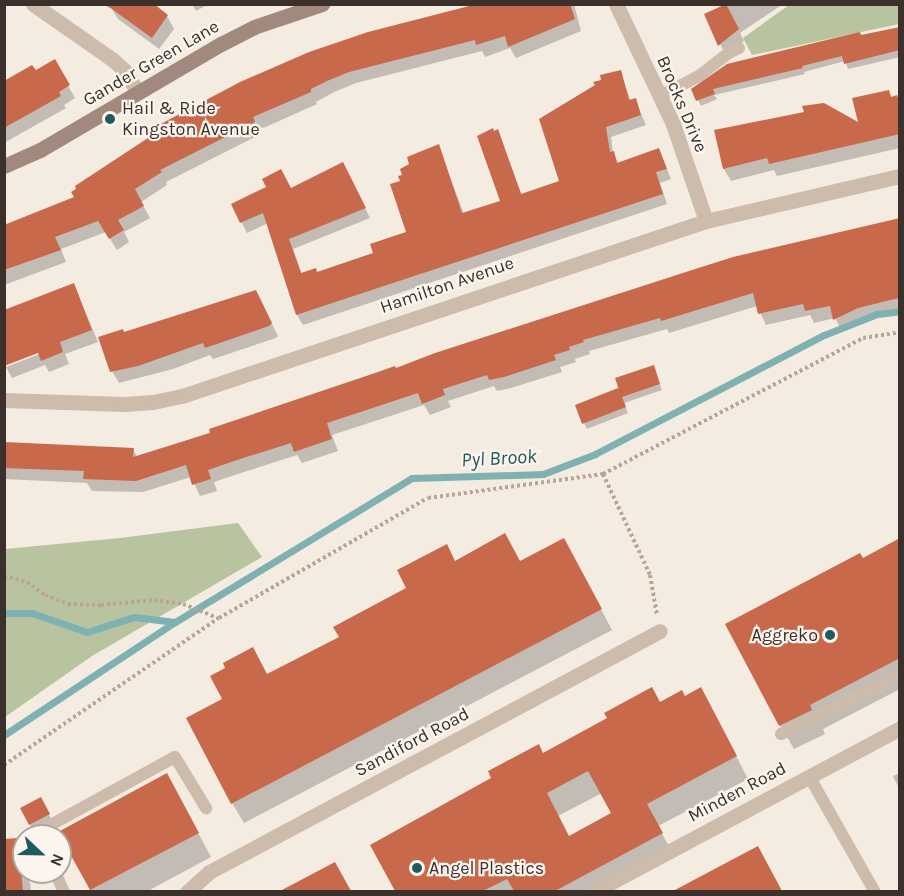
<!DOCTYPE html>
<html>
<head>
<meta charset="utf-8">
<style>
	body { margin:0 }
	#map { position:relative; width:904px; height:896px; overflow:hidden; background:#f4ebe1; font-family:Karla,sans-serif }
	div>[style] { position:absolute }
	.green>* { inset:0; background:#b8c4a0 }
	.shadow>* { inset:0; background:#0003 }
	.stream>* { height:7px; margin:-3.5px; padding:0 3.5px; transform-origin:3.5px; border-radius:3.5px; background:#7fb0b2 }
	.building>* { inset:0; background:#c8694b }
	.path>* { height:4px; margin-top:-2px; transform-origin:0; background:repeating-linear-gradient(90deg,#b9a596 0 3px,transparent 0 6px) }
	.lane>* { height:12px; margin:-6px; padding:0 6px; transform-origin:6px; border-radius:6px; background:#cdbbac }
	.street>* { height:15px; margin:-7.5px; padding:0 7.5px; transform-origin:7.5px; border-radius:7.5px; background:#cdbbac }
	.secondary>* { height:15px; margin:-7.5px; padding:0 7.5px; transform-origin:7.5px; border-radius:7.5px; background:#a18a7d }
	.dots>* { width:16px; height:16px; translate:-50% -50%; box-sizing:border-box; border:3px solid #fbf5ee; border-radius:50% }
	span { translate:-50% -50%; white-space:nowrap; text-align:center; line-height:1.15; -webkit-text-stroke:4.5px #fbf5ee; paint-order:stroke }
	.street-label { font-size:18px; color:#3b302b }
	.poi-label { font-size:18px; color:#3b302b }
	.left { translate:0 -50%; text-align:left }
	.right { translate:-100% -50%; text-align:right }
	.water-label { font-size:20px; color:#1f5a5e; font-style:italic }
	.frame { position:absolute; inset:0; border:6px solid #3b302b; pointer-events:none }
	.north { position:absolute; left:12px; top:824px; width:60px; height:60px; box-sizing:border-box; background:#fbf5ee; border:2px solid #aea6a0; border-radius:50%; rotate:112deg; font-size:16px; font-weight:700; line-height:24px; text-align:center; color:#3b302b }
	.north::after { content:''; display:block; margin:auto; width:21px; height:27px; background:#1f5a5e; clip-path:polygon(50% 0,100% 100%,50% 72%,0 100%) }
</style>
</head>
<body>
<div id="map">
	<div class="green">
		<i style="clip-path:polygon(789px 5px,899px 5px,899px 24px,752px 55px,743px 38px)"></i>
		<i style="clip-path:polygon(238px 523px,262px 557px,92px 656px,5px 717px,5px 549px,120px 538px)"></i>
	</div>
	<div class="shadow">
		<i style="clip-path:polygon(104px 4px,151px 4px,167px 16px,174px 29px,159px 49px,118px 19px,110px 6px,109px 8px)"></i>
		<i style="clip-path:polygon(192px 4px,209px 4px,196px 11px)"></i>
		<i style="clip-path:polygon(485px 4px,574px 4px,581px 31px,516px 58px,510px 48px,485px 57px,482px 51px,356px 83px,334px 92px,316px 102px,317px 104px,259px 130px,261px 134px,166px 182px,167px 185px,141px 202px,150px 218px,124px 232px,129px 242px,117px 250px,106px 232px,61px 249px,66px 262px,4px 285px,4px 226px,76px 198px)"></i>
		<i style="clip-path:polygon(729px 4px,783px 4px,740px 33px,744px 41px,726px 56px,706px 15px)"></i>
		<i style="clip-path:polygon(900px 33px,900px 57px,848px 69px,845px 61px,804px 72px,805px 74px,714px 95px,717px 99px,701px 106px,693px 90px,861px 37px)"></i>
		<i style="clip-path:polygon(54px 61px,75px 98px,64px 105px,66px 108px,4px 143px,4px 87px)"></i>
		<i style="clip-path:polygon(620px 71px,631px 101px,635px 100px,646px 125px,611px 137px,613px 153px,619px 164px,659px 150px,671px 179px,660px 183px,667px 204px,303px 325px,297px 315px,268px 223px,247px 233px,233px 205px,268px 188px,291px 189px,348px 174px,370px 218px,293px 249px,302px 274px,317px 273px,375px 254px,408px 233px,402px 182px,438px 146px,464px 214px,501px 202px,494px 133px,497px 131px,522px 195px,561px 182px)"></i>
		<i style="clip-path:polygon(888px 92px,892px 98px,900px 97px,900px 148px,777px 176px,774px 170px,731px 181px,724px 169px,716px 131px,861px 125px)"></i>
		<i style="clip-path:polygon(900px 219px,900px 311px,865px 320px,842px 331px,835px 318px,814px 323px,810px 315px,766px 325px,757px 306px,669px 333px,667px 329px,589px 351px,590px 354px,575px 359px,576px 362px,560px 367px,562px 372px,511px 388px,497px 391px,494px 386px,448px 401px,451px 407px,430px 415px,424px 405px,332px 435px,338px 451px,302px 463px,297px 455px,244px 472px,214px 482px,217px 491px,200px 496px,191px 477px,143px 492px,92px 491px,87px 483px,4px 479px,4px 444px,133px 449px,137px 457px,396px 370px)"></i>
		<i style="clip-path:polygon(74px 285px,98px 342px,65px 354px,69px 364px,49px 372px,45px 365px,12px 378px,6px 367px,45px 352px)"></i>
		<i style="clip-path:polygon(256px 292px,278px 336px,276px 338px,213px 359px,210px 355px,173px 369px,119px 383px,112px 371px,124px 333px)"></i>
		<i style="clip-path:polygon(653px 367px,662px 390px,624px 403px,628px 413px,587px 429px,584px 423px)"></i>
		<i style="clip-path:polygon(900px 549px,900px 689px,823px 729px,825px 734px,794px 749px,780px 725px,862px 560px)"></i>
		<i style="clip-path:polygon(575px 560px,612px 630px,244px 823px,232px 803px,267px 676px,341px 637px,455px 562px)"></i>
		<i style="clip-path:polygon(evenodd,684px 698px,713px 711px,748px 779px,658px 826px,674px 856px,607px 892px,397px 892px,372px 845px,609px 718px,684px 698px,602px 793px,613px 814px,569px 837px,558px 816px,602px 793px)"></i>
		<i style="clip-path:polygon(900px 773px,900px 790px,893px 776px)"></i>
		<i style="clip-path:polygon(40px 799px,52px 820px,33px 830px,22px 809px)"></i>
		<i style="clip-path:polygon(180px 799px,211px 857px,146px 892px,92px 892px,60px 833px)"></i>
		<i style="clip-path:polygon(757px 848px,782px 892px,675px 892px)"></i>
		<i style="clip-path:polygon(335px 864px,351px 892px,283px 892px)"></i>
		<i style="clip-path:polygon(19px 865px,30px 883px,31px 892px,4px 892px,4px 867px)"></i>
	</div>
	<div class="stream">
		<i style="left:4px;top:613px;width:28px"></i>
		<i style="left:32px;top:613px;width:58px;rotate:19.1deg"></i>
		<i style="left:87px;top:632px;width:49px;rotate:-17.7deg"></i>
		<i style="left:134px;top:617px;width:41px;rotate:7deg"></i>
		<i style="left:4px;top:735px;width:205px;rotate:-33.5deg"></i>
		<i style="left:175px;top:622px;width:277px;rotate:-31.3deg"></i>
		<i style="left:412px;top:478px;width:131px;rotate:-1.7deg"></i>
		<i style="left:543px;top:474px;width:56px;rotate:-21deg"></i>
		<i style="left:595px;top:454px;width:258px;rotate:-27.5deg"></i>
		<i style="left:824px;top:335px;width:57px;rotate:-21.6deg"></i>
		<i style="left:877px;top:314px;width:23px;rotate:-7deg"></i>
	</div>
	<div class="building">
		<i style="clip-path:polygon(105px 4px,154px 4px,168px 15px,152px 38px)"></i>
		<i style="clip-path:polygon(477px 4px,570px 4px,575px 19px,508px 47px,505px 36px,476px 45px,475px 40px,349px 72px,327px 81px,311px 89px,311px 92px,253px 117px,255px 122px,160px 170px,162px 172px,135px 189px,144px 206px,118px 220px,124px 230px,109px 239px,98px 221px,55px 237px,61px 250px,4px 270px,4px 225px,74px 197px,71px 192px,76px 189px,75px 186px,157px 132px,155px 127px,240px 82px,309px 52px,368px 32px)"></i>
		<i style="clip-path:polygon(726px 4px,739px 29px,718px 46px,704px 14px)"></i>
		<i style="clip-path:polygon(900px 27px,900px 50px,844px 64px,842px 56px,802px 66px,803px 68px,713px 89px,715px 94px,696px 101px,691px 89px,727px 64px,860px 32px,861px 35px)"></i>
		<i style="clip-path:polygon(55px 59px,70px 85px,59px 92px,61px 96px,4px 128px,4px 81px,32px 65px,36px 70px)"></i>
		<i style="clip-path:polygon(621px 70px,629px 100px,636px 98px,641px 115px,606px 127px,610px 152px,614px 151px,617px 163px,659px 148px,667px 169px,656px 172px,663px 194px,296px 315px,263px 213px,240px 223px,231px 204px,266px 187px,262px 179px,281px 169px,291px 188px,343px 162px,366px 208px,289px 239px,301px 273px,316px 268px,317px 272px,373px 253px,370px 244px,406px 232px,390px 184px,400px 181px,398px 176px,402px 175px,400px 169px,409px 164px,407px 157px,439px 144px,462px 213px,500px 201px,477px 136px,493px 128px,494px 131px,498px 129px,521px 194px,559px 181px,539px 119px,595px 85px,593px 82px,601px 80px,600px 75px)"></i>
		<i style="clip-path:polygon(889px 90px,891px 97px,897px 95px,900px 105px,900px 134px,769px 164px,767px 158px,723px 169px,714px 130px,804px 112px,802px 106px,824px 103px,858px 122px,852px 98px)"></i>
		<i style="clip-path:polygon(900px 218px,899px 298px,858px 308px,833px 320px,830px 306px,805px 311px,803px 304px,758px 314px,753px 293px,661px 321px,660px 318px,583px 340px,584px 342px,569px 347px,570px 350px,554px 355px,556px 360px,504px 377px,489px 380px,487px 375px,443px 389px,445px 395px,422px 404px,418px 393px,327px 423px,332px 439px,294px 452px,291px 443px,237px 460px,208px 470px,211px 479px,192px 485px,186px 465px,136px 481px,83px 479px,84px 471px,4px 468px,4px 442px,134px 448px,133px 457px,210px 433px,209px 429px,378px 372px,395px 366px,396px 368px,435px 353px,689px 271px,733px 257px)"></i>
		<i style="clip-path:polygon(74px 283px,92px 330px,60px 342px,63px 352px,41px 361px,38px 353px,4px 366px,4px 310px)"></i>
		<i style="clip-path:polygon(256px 290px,272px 323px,269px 326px,205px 348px,203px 343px,138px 366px,110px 372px,98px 337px,123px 329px,124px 332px)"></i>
		<i style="clip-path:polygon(654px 365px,660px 384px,622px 397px,626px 407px,582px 424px,575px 405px,618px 388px,619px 390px,615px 378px)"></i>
		<i style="clip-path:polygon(505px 533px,520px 561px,564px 538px,602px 609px,231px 804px,186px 718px,222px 699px,210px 676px,225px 668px,223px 663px,253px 647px,267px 674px,339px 637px,333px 627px,406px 588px,397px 570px,447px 544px,455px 561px)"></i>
		<i style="clip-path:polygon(900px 538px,900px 658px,810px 705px,812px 710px,779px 726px,725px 624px,860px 553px,863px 558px)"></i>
		<i style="clip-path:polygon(evenodd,652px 687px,660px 702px,682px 690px,685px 696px,701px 687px,737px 756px,647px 804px,663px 833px,555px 891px,514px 891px,507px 879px,483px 891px,395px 891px,370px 845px,491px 778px,488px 771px,539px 744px,543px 753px,607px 718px,604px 713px,652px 687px,588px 771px,611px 813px,569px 836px,547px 793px,588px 771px)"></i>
		<i style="clip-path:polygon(167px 773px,199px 833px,90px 890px,58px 832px)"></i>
		<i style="clip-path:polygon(41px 797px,50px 814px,29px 825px,20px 808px)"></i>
		<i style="clip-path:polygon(18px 838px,23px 891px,4px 891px,4px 839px)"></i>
		<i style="clip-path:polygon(758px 846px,782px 891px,673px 891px)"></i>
		<i style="clip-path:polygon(335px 862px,351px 891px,280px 891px)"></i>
	</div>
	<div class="path">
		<i style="left:603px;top:474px;width:111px;rotate:65deg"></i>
		<i style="left:650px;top:575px;width:41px;rotate:80.1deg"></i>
		<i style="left:4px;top:576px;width:24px;rotate:15deg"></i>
		<i style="left:27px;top:582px;width:22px;rotate:36deg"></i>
		<i style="left:45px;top:595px;width:25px;rotate:21deg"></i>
		<i style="left:68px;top:604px;width:33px;rotate:2deg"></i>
		<i style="left:101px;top:605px;width:53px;rotate:-5.4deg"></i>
		<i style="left:154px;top:600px;width:29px;rotate:8deg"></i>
		<i style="left:183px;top:604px;width:38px;rotate:22deg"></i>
		<i style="left:4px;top:765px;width:260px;rotate:-34.4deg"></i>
		<i style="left:219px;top:618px;width:241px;rotate:-29.9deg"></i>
		<i style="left:428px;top:498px;width:177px;rotate:-7.8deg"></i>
		<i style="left:603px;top:474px;width:293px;rotate:-27.6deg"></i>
		<i style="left:863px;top:338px;width:37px;rotate:-9deg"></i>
	</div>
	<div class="lane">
		<i style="left:660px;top:96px;width:44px;rotate:-27.1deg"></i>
		<i style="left:699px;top:76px;width:37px;rotate:-38deg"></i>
		<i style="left:728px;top:53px;width:12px;rotate:-24deg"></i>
		<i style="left:781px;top:734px;width:132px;rotate:-26deg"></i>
		<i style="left:809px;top:776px;width:133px;rotate:60.4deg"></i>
		<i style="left:38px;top:836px;width:4px;rotate:-124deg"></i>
		<i style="left:36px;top:833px;width:158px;rotate:-28.7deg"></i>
		<i style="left:175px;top:757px;width:60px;rotate:58.7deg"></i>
		<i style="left:55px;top:872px;width:22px;rotate:66deg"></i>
	</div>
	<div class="street">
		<i style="left:33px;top:4px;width:98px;rotate:35deg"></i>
		<i style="left:113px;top:60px;width:15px;rotate:42deg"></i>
		<i style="left:124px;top:70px;width:26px;rotate:58deg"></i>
		<i style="left:616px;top:4px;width:133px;rotate:64.6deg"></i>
		<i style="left:673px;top:124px;width:102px;rotate:71.2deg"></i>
		<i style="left:4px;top:400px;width:120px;rotate:1.9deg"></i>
		<i style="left:124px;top:404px;width:29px;rotate:-4deg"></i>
		<i style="left:153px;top:402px;width:30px;rotate:-12deg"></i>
		<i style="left:182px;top:396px;width:552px;rotate:-18.47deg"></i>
		<i style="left:706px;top:221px;width:199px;rotate:-13.1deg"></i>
		<i style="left:187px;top:892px;width:30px;rotate:-42deg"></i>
		<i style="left:209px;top:872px;width:511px;rotate:-28.12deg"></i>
		<i style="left:593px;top:892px;width:348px;rotate:-28.1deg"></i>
	</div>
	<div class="secondary">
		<i style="left:4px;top:166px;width:39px;rotate:-24deg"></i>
		<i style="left:40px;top:150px;width:210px;rotate:-30.4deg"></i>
		<i style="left:221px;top:44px;width:37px;rotate:-27deg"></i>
		<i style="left:254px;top:27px;width:72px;rotate:-18.7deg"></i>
	</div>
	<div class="dots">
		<i style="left:110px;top:119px;background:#1f5a5e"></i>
		<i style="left:830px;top:635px;background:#1f5a5e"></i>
		<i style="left:417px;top:868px;background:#1f5a5e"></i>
	</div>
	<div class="street-label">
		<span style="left:151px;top:63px;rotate:-30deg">Gander Green Lane</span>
		<span style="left:682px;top:104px;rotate:67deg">Brocks Drive</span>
		<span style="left:447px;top:285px;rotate:-19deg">Hamilton Avenue</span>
		<span style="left:412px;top:742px;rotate:-28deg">Sandiford Road</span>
		<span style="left:737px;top:792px;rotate:-28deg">Minden Road</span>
	</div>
	<div class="poi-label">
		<span class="left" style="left:122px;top:119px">Hail &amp; Ride<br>Kingston Avenue</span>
		<span class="right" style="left:818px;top:635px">Aggreko</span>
		<span class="left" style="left:429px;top:868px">Angel Plastics</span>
	</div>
	<div class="water-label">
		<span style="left:499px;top:458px;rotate:-3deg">Pyl Brook</span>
	</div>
	<div class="frame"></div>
	<div class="north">N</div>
</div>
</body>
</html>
